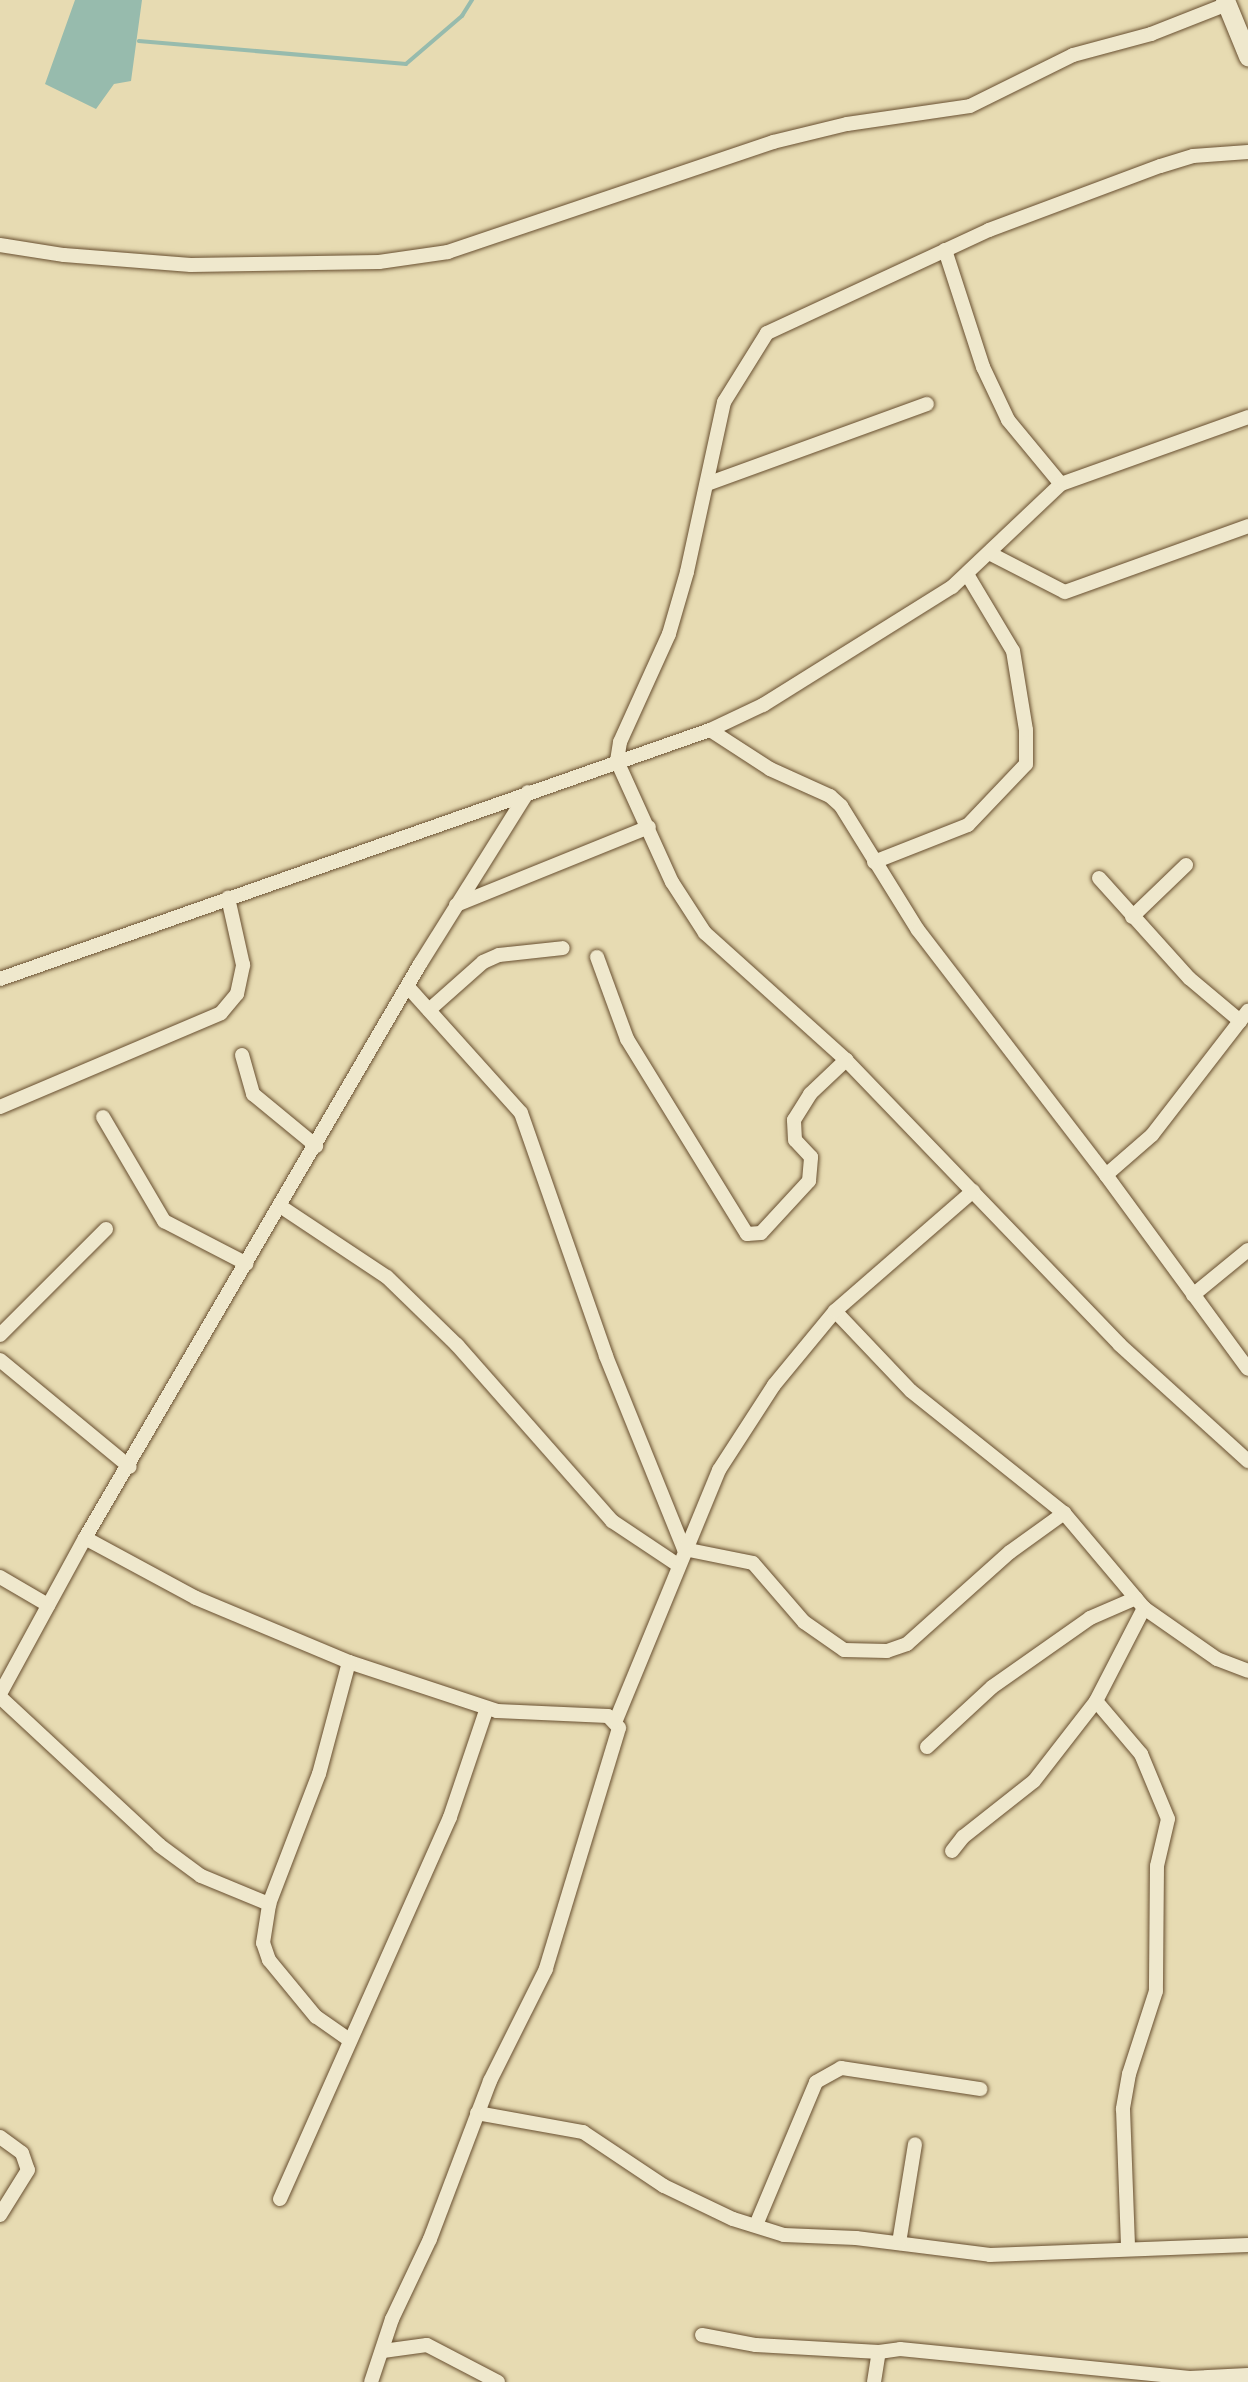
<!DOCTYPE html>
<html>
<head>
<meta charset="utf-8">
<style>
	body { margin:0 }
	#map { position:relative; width:1248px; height:2382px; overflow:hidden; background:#e7dbb2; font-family:Vollkorn,serif }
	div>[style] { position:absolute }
	.water>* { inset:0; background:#97bbad }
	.stream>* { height:3.5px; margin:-1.75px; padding:0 1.75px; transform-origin:1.75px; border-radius:1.75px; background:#97bbad }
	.roads { filter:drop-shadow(0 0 2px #684f30) drop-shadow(0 0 2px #684f30) }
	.street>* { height:14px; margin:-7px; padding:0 7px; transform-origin:7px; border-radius:7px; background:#efe8cd }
	.secondary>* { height:19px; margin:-9.5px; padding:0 9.5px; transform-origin:9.5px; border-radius:9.5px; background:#efe8cd }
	span { translate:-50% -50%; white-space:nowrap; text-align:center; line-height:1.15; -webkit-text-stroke:6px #efe8cd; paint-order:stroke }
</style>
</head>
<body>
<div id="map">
	<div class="water">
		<i style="clip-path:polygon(75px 0,142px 0,131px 81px,114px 84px,96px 109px,45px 84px)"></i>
	</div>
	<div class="stream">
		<i style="left:139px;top:41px;width:268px;rotate:4.9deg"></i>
		<i style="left:406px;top:64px;width:74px;rotate:-40.6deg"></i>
		<i style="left:462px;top:16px;width:19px;rotate:-58deg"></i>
	</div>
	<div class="roads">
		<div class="street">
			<i style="left:1248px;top:152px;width:55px;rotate:175.8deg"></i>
			<i style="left:1193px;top:156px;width:34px;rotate:163deg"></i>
			<i style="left:1160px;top:166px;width:183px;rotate:159.5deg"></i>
			<i style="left:989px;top:230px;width:245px;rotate:155.1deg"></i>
			<i style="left:767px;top:333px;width:81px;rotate:121.9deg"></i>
			<i style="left:724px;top:402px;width:174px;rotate:102.3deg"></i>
			<i style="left:687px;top:572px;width:65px;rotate:106.2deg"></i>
			<i style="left:669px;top:634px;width:119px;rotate:114.4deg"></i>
			<i style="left:620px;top:742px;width:19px;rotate:99deg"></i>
			<i style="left:617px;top:761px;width:133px;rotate:65.6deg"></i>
			<i style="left:672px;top:882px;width:61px;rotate:57.1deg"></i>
			<i style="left:705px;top:933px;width:190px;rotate:42deg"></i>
			<i style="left:846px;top:1060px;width:395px;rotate:46.1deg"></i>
			<i style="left:1120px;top:1345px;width:173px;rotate:42.2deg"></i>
			<i style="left:0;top:245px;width:65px;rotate:8.9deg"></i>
			<i style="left:64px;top:255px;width:127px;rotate:4.5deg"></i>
			<i style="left:191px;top:265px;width:188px;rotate:-0.9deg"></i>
			<i style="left:379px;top:262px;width:70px;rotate:-8.2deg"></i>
			<i style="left:448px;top:252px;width:343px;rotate:-18.7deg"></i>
			<i style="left:773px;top:142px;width:76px;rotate:-13.7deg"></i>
			<i style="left:847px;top:124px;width:124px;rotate:-8.3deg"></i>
			<i style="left:970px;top:106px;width:115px;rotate:-26.3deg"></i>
			<i style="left:1073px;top:55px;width:81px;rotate:-15.1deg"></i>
			<i style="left:1151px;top:34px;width:82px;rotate:-21.5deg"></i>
			<i style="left:945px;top:250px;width:123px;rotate:72deg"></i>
			<i style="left:983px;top:367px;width:59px;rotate:64.7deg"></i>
			<i style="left:1008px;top:420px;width:83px;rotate:50.4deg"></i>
			<i style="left:707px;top:484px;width:234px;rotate:-20deg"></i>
			<i style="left:989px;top:553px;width:85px;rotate:27.2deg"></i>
			<i style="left:1065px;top:592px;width:195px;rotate:-19.8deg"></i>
			<i style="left:710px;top:730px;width:72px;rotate:33deg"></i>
			<i style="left:770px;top:769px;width:66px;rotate:24.2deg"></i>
			<i style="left:830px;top:796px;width:15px;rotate:42deg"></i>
			<i style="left:841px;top:806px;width:146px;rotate:58.2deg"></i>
			<i style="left:918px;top:930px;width:309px;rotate:52.5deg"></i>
			<i style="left:1106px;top:1175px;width:240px;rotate:53.8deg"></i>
			<i style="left:874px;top:862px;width:101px;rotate:-21.5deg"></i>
			<i style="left:968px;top:825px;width:84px;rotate:-46.4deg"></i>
			<i style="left:1026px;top:764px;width:34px;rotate:-90deg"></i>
			<i style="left:1026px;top:730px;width:80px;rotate:-99.3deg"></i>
			<i style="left:1013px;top:651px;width:90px;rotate:-120.9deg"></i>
			<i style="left:1099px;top:878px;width:135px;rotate:48deg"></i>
			<i style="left:1189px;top:978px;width:67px;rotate:40.1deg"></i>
			<i style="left:456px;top:905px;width:208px;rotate:-22deg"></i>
			<i style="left:1132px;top:917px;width:75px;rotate:-43.9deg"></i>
			<i style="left:597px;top:957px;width:87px;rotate:69.9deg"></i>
			<i style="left:627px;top:1039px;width:229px;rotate:58.4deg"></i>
			<i style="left:747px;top:1234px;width:14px;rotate:-4deg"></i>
			<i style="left:761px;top:1233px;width:71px;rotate:-47.3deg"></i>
			<i style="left:809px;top:1181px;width:24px;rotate:-85deg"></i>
			<i style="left:811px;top:1157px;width:23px;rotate:-133deg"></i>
			<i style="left:795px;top:1140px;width:20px;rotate:-93deg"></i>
			<i style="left:794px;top:1120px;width:31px;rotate:-58deg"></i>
			<i style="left:810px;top:1094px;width:50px;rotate:-43.4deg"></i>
			<i style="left:0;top:979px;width:752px;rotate:-19.33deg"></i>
			<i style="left:710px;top:730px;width:59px;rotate:-25.3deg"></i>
			<i style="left:763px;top:705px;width:223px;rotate:-32deg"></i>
			<i style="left:952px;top:587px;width:150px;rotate:-43.4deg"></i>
			<i style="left:1061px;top:484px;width:199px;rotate:-19.7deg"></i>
			<i style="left:408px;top:987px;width:169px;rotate:48.1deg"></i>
			<i style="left:521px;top:1113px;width:257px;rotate:70.7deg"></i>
			<i style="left:606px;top:1356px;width:208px;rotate:68deg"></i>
			<i style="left:684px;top:1549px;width:70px;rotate:11.5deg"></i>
			<i style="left:753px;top:1563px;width:78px;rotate:49.2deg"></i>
			<i style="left:804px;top:1622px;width:49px;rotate:35deg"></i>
			<i style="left:844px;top:1650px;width:43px;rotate:1.3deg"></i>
			<i style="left:887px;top:1651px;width:21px;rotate:-19deg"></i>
			<i style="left:907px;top:1644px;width:138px;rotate:-41.8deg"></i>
			<i style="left:1010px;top:1552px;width:67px;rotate:-35.8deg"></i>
			<i style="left:429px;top:1010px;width:72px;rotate:-41.6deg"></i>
			<i style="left:483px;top:962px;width:17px;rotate:-24deg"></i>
			<i style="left:499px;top:955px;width:64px;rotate:-6.2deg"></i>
			<i style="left:242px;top:1055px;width:41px;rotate:74.2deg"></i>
			<i style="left:253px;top:1094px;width:82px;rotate:39.5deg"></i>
			<i style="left:0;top:1107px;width:240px;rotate:-23deg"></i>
			<i style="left:221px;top:1013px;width:25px;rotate:-50deg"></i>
			<i style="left:237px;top:994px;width:30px;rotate:-78deg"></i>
			<i style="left:243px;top:965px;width:69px;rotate:-102.6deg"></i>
			<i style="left:103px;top:1117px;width:121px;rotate:59.6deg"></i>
			<i style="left:164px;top:1221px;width:93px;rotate:27.4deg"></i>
			<i style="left:1106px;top:1175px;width:61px;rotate:-41deg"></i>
			<i style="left:1152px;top:1135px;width:157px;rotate:-52.3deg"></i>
			<i style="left:280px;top:1206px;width:128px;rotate:33.6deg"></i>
			<i style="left:387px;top:1277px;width:98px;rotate:44.2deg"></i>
			<i style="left:457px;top:1345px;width:235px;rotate:48.6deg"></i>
			<i style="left:612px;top:1521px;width:79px;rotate:33.7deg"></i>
			<i style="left:1193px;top:1295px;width:71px;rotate:-39.3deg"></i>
			<i style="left:835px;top:1311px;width:110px;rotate:46.5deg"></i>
			<i style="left:911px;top:1391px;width:196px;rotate:38.6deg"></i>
			<i style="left:1064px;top:1513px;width:124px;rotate:49.9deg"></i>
			<i style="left:1144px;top:1608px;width:89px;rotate:34.9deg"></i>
			<i style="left:1217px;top:1659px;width:33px;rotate:21deg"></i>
			<i style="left:0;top:1335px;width:150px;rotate:-45deg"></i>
			<i style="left:0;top:1360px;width:168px;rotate:39.5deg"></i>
			<i style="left:85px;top:1538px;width:126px;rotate:28.4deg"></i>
			<i style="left:196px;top:1598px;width:166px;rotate:22.7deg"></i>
			<i style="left:349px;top:1662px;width:156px;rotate:18.3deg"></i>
			<i style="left:497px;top:1711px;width:111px;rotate:2.6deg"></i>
			<i style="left:608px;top:1716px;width:16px;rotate:47deg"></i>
			<i style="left:619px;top:1728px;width:252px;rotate:106.9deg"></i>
			<i style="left:546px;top:1969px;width:125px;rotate:116.6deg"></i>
			<i style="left:490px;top:2081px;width:169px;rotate:110.8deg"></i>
			<i style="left:430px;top:2239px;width:89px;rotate:115.4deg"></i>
			<i style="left:392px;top:2319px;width:66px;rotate:108.4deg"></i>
			<i style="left:0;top:1577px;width:56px;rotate:30.3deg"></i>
			<i style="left:0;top:1694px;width:178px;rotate:-61.4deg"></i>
			<i style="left:85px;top:1538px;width:665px;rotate:-59.73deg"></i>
			<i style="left:420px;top:964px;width:203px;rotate:-57.9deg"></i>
			<i style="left:0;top:1697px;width:217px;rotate:42.9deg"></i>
			<i style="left:159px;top:1845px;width:52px;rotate:36.4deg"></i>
			<i style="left:201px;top:1876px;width:74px;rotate:22.4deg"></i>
			<i style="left:1096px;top:1701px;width:70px;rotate:49.7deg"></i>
			<i style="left:1141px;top:1754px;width:70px;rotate:67.4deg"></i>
			<i style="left:1168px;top:1819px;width:48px;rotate:103.2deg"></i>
			<i style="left:1157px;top:1866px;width:125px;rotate:90.5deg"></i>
			<i style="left:1156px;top:1991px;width:87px;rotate:108deg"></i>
			<i style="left:1129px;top:2074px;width:36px;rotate:100deg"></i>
			<i style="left:1123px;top:2109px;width:138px;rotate:87.9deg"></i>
			<i style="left:616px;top:1720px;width:270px;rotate:-67.6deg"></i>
			<i style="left:719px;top:1470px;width:101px;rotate:-57.1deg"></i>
			<i style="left:774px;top:1385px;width:96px;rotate:-50.5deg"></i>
			<i style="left:835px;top:1311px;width:183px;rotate:-41deg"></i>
			<i style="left:927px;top:1747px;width:88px;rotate:-42.7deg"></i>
			<i style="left:992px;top:1687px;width:120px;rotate:-35.1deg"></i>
			<i style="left:1090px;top:1618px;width:50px;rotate:-23.5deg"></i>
			<i style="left:952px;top:1851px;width:18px;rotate:-52deg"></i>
			<i style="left:963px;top:1837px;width:90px;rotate:-38.3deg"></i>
			<i style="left:1034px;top:1781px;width:101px;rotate:-52.2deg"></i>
			<i style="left:1096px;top:1701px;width:105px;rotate:-62.7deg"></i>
			<i style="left:348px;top:2039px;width:39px;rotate:-145deg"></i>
			<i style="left:316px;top:2017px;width:74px;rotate:-129.5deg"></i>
			<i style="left:269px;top:1960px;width:18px;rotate:-109deg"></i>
			<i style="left:263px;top:1943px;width:39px;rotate:-81deg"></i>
			<i style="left:269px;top:1904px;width:139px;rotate:-69deg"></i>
			<i style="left:319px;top:1774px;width:116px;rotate:-75deg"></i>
			<i style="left:477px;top:2113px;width:108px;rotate:10.2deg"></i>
			<i style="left:583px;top:2132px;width:97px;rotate:33.7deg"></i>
			<i style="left:664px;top:2186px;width:76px;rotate:25.6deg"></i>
			<i style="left:733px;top:2219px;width:53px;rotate:17.4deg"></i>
			<i style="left:784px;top:2235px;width:72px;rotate:2.4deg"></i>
			<i style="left:856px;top:2238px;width:135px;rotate:7.2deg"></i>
			<i style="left:990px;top:2255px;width:258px;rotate:-2.2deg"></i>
			<i style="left:0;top:2137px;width:27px;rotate:36deg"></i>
			<i style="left:22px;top:2153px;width:18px;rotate:71deg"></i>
			<i style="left:28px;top:2170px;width:53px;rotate:121.9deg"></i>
			<i style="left:280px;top:2199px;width:418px;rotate:-66deg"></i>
			<i style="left:450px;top:1817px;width:115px;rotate:-71.3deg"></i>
			<i style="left:756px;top:2225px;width:155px;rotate:-67.2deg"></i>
			<i style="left:816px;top:2082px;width:29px;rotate:-29deg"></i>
			<i style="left:841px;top:2068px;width:141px;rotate:8.6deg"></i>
			<i style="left:899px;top:2243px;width:100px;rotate:-80.8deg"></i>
			<i style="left:702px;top:2335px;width:55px;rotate:10.5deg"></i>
			<i style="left:756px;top:2345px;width:123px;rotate:3.3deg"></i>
			<i style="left:879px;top:2352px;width:21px;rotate:-8deg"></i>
			<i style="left:900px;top:2349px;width:291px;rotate:5.7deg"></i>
			<i style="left:1190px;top:2378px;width:58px;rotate:-3deg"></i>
			<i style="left:383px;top:2351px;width:44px;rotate:-7.8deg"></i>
			<i style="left:427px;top:2345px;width:80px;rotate:27.5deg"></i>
			<i style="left:874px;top:2382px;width:30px;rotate:-81deg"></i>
		</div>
		<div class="secondary">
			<i style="left:1225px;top:0;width:61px;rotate:67.7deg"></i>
		</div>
	</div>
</div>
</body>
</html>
